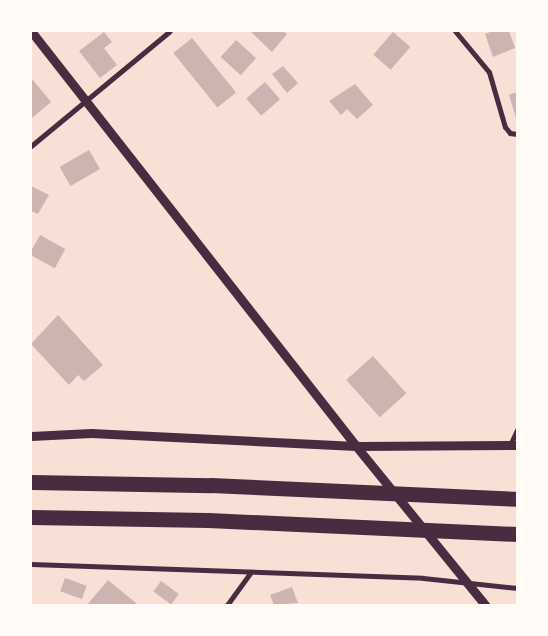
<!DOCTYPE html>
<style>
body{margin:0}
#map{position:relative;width:548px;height:636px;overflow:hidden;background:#f7e1d7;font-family:Manrope,sans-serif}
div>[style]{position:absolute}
.building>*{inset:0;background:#ccb4b1;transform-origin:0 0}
.minor>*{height:5px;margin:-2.5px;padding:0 2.5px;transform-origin:2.5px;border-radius:2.5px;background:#4a2c40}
.tertiary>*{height:9px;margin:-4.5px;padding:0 4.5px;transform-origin:4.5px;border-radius:4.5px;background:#4a2c40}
.motorway>*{height:15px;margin:-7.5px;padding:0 7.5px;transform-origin:7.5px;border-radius:7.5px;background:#4a2c40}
span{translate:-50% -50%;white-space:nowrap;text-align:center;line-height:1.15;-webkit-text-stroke:4px #fffaf5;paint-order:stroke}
.frame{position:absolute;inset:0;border:32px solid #fffaf5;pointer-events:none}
</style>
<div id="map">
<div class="building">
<div style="clip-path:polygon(250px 31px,283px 31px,287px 34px,272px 52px)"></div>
<div style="clip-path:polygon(493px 31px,509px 31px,515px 48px,493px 57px,485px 34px)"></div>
<div style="clip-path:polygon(104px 32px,112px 42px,104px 48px,117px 65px,100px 78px,79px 51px)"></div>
<div style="left:393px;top:32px;width:23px;height:30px;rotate:41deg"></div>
<div style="left:192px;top:38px;width:70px;height:24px;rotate:51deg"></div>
<div style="left:236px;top:40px;width:27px;height:23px;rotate:42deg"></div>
<div style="clip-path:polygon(283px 66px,298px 83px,287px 93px,272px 74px)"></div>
<div style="clip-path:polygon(33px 80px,51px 102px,32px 118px,31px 81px)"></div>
<div style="left:265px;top:82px;width:23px;height:25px;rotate:49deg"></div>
<div style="clip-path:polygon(355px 84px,373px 105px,357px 119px,347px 109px,341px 115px,329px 101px)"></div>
<div style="clip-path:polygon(517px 92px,517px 118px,516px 118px,509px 95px)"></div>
<div style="left:89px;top:150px;width:22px;height:34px;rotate:60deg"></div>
<div style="clip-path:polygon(31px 186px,49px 195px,38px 214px,31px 211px)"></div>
<div style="left:40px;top:235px;width:29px;height:22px;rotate:29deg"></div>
<div style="clip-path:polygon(58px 315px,103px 365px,84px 381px,78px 375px,69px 385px,31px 344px)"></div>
<div style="left:373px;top:356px;width:50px;height:36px;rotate:48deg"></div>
<div style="left:65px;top:578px;width:23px;height:14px;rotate:20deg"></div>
<div style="clip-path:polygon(108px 580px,136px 603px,134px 605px,87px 605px)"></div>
<div style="left:161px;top:581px;width:22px;height:13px;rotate:36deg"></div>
<div style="clip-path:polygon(292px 587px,298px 603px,274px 605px,270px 595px)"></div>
</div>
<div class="minor">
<div style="left:455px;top:31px;width:53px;rotate:50.3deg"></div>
<div style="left:489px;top:72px;width:57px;rotate:73.8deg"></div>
<div style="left:505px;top:127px;width:8px;rotate:50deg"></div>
<div style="left:510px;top:133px;width:7px;rotate:8deg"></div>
<div style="left:31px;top:146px;width:180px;rotate:-39.6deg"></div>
<div style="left:510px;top:445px;width:17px;rotate:-65deg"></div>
<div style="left:31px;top:564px;width:392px;rotate:2deg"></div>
<div style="left:423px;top:578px;width:95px;rotate:6.1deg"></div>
<div style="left:227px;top:605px;width:41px;rotate:-54deg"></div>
</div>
<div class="tertiary">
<div style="left:31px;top:31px;width:527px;rotate:51.93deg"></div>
<div style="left:356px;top:446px;width:205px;rotate:50.9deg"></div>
<div style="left:31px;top:436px;width:60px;rotate:-2.9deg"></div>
<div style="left:91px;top:433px;width:265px;rotate:2.8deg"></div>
<div style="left:356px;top:446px;width:161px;rotate:-0.4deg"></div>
</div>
<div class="motorway">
<div style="left:31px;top:482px;width:180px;rotate:1deg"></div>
<div style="left:211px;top:485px;width:306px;rotate:2.6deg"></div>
<div style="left:31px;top:517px;width:177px;rotate:1deg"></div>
<div style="left:208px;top:520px;width:309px;rotate:2.6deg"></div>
</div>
<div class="frame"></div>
</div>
